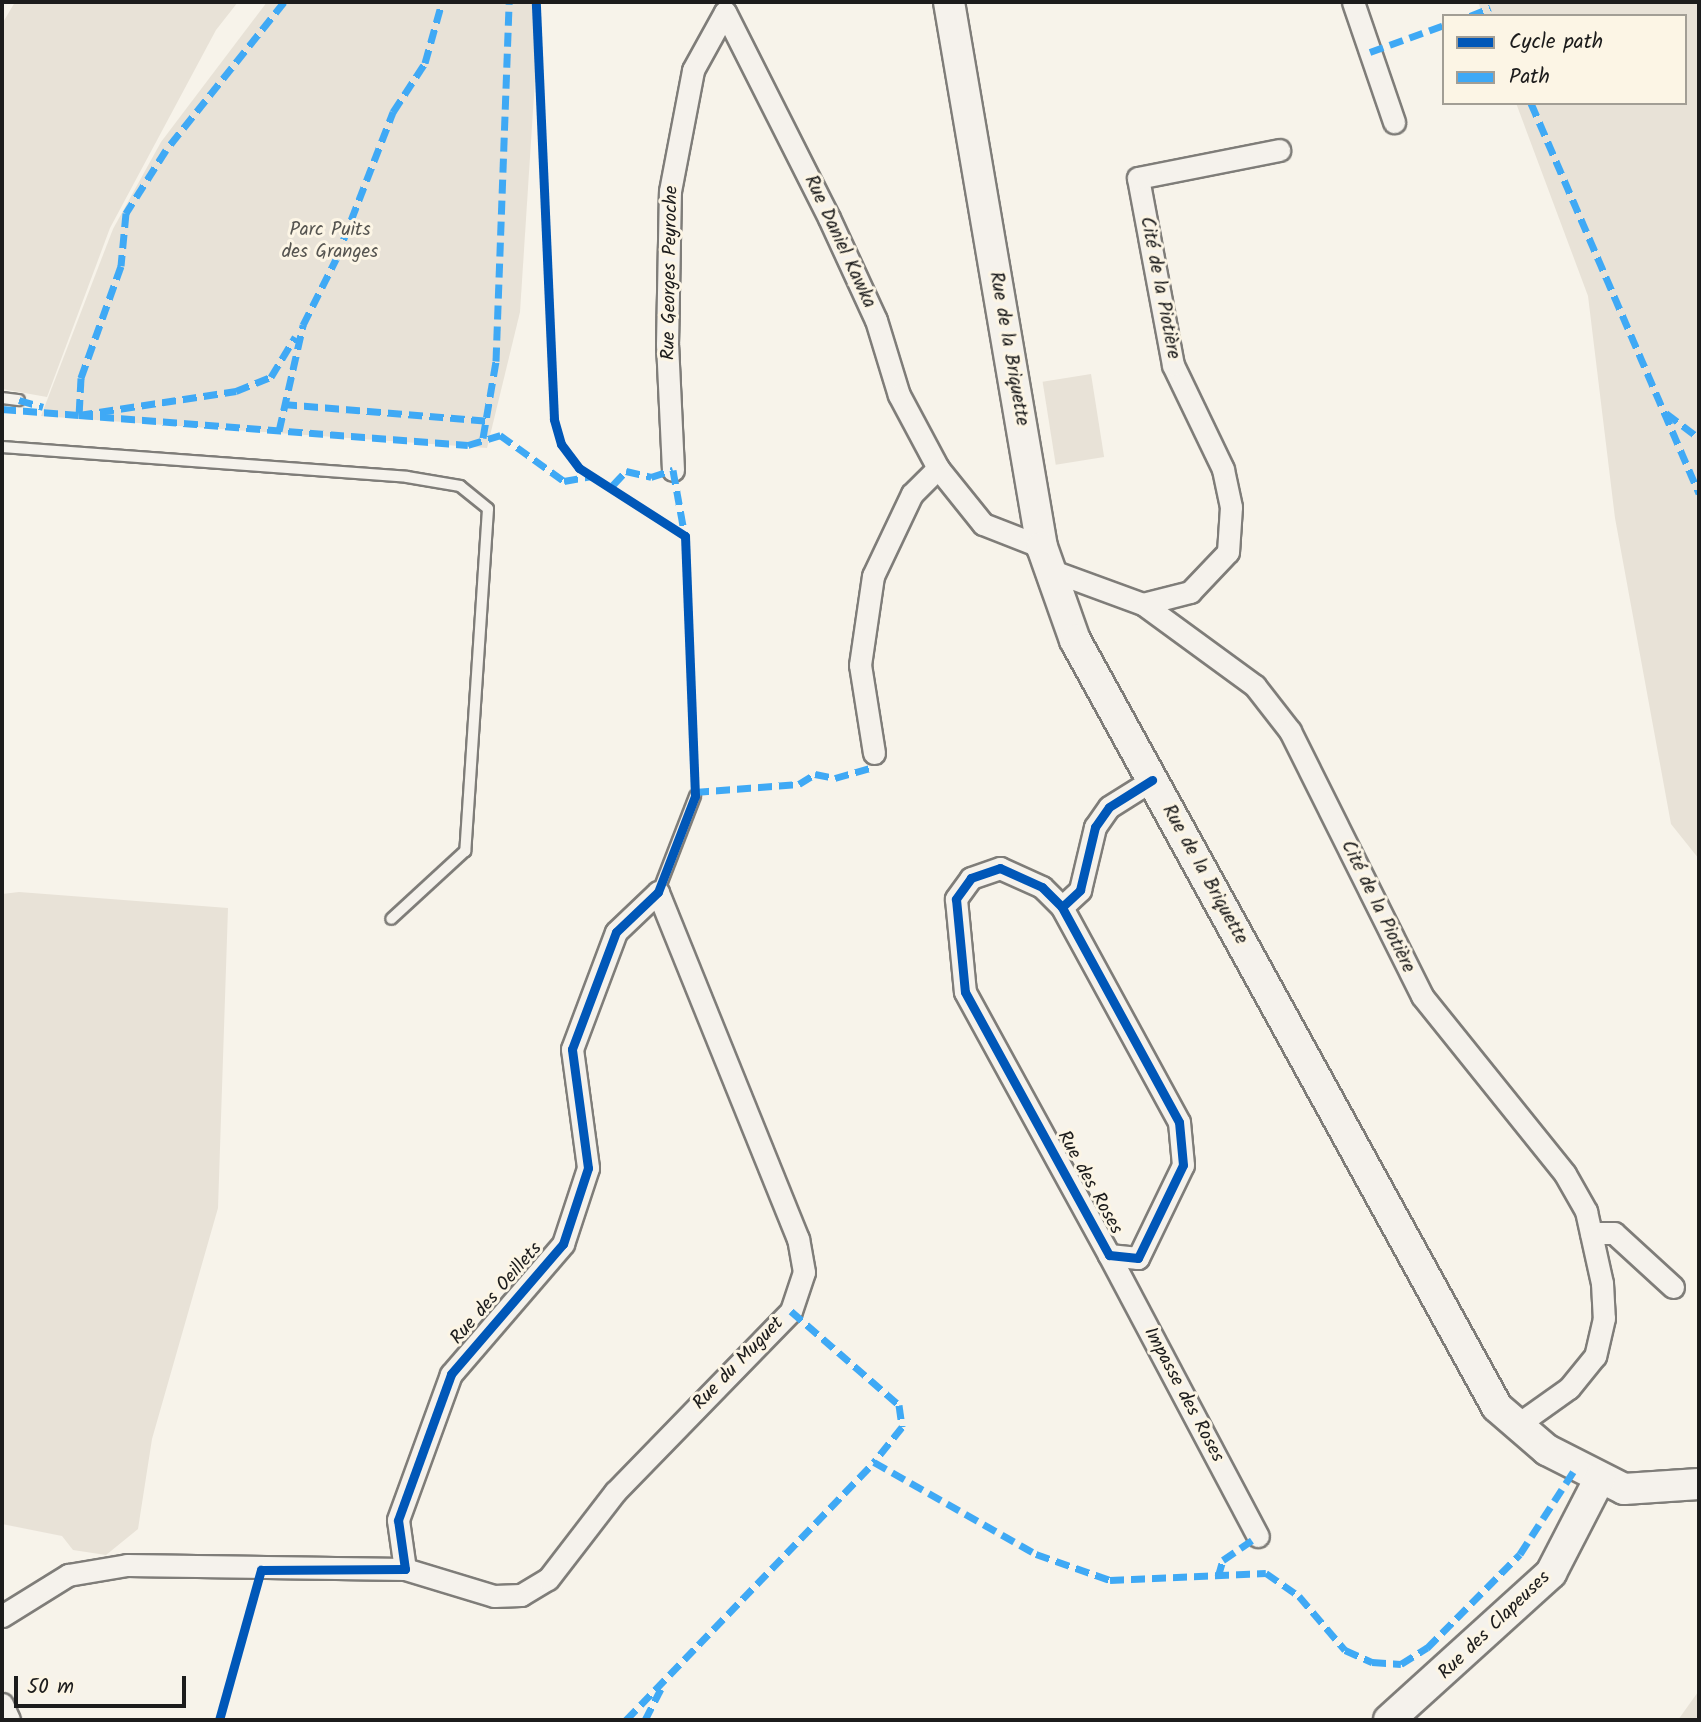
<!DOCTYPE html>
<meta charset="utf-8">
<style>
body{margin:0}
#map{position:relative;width:1701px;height:1722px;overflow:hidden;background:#f7f3ea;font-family:Kalam,sans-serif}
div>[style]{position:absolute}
.green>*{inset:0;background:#e8e2d7;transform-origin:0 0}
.roads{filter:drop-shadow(2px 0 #7f7d79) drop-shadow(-2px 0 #7f7d79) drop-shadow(0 2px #7f7d79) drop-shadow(0 -2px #7f7d79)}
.lane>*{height:10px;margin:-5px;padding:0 5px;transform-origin:5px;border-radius:5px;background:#f5f2ec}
.street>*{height:21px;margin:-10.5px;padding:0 10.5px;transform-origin:10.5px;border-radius:10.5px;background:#f5f2ec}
.secondary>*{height:30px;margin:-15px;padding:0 15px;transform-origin:15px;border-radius:15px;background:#f5f2ec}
.quiet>*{height:7px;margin-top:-3.5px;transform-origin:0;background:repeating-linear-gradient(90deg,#3fa9f5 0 14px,transparent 0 21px)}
.cycleway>*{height:9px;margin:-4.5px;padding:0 4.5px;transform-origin:4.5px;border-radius:4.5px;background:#0057b8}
span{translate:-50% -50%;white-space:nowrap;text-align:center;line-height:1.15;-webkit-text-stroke:6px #fcf5e5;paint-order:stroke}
.park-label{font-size:19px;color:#555450}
.street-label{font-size:19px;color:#1c1c1c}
.frame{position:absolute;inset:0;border:4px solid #1c1c1c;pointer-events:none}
.legend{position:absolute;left:1442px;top:14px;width:245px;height:91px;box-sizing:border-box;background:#fcf5e5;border:2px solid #a29e95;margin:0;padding:9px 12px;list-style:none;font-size:21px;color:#1c1c1c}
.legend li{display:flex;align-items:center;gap:14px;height:35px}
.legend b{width:35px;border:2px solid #a29e95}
.scale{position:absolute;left:14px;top:1676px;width:172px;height:32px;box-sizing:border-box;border:4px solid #1c1c1c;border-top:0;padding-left:9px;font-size:21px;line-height:24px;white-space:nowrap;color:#1c1c1c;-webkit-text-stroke:5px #fcf5e5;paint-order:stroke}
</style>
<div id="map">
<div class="green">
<div style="clip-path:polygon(15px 2px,238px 2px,216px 30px,110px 228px,47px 397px,2px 389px,2px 24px)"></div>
<div style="clip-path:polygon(267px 2px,540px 2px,520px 312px,487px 448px,41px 416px,113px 229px,161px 142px)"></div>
<div style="clip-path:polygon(1478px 2px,1699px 2px,1699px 859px,1671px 824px,1615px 518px,1588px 296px,1516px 103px,1685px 103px,1685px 16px,1483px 16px)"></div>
<div style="left:1091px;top:374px;width:84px;height:49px;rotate:81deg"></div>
<div style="clip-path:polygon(19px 892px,228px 908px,218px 1208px,152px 1439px,138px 1529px,106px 1555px,73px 1550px,62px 1536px,2px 1524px,2px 894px)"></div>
<div style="clip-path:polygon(1699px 1691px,1699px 1720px,1678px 1720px,1698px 1692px)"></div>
</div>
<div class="roads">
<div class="lane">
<div style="left:2px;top:398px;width:17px;rotate:7deg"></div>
<div style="left:2px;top:447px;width:406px;rotate:4.2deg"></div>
<div style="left:407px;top:477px;width:54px;rotate:9.6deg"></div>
<div style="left:460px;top:486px;width:36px;rotate:39deg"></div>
<div style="left:488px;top:509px;width:343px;rotate:93.8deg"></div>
<div style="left:465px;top:851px;width:100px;rotate:137.4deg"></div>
<div style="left:658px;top:892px;width:103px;rotate:-68.9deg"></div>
</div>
<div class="street">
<div style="left:1353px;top:2px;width:127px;rotate:71.1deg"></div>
<div style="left:673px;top:470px;width:125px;rotate:-92.7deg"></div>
<div style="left:667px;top:345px;width:154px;rotate:-88.9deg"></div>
<div style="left:670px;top:191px;width:123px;rotate:-79.2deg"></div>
<div style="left:693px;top:70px;width:66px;rotate:-61.1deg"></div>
<div style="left:725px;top:12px;width:231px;rotate:63.2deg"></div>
<div style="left:829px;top:218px;width:112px;rotate:65.3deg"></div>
<div style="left:876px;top:320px;width:78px;rotate:73deg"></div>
<div style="left:899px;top:395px;width:83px;rotate:61.9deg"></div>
<div style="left:1050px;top:570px;width:99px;rotate:20.1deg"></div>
<div style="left:1143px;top:604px;width:49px;rotate:-14.3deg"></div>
<div style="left:1190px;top:592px;width:55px;rotate:-46.5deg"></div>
<div style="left:1228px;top:552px;width:45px;rotate:-86.2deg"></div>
<div style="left:1231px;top:507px;width:39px;rotate:-102deg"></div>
<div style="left:1223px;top:469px;width:115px;rotate:-115.7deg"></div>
<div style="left:1173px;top:365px;width:190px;rotate:-100.6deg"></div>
<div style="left:1138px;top:178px;width:144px;rotate:-11.2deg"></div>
<div style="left:1143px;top:604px;width:139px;rotate:36.2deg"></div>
<div style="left:1255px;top:686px;width:57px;rotate:52.1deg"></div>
<div style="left:1290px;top:731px;width:296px;rotate:63.5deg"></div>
<div style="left:1422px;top:996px;width:228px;rotate:51.2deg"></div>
<div style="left:1565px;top:1174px;width:43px;rotate:60.4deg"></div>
<div style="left:1586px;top:1211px;width:74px;rotate:77.5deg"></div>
<div style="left:1602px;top:1283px;width:35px;rotate:87deg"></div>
<div style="left:1604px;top:1318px;width:39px;rotate:103deg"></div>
<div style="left:1595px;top:1356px;width:41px;rotate:129.1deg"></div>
<div style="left:1569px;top:1388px;width:64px;rotate:144.6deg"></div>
<div style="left:874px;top:753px;width:89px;rotate:-99deg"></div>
<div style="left:860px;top:665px;width:90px;rotate:-81.7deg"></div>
<div style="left:873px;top:576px;width:91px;rotate:-64.6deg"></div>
<div style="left:912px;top:494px;width:37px;rotate:-45deg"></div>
<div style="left:938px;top:468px;width:72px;rotate:51.2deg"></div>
<div style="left:983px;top:524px;width:63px;rotate:21.3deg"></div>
<div style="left:1062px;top:907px;width:28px;rotate:-135deg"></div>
<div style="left:1042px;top:887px;width:46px;rotate:-155.7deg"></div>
<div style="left:1000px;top:868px;width:31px;rotate:161deg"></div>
<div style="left:971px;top:878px;width:26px;rotate:126deg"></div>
<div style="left:956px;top:899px;width:93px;rotate:84.5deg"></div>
<div style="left:965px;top:992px;width:300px;rotate:61.3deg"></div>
<div style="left:1109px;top:1255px;width:29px;rotate:6deg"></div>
<div style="left:1138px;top:1258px;width:103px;rotate:-64.2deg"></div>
<div style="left:1183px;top:1165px;width:43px;rotate:-95.3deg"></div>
<div style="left:1179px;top:1122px;width:245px;rotate:-118.6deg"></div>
<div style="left:1062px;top:907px;width:25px;rotate:-43deg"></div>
<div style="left:1080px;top:890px;width:65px;rotate:-76.6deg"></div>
<div style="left:1095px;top:827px;width:24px;rotate:-55deg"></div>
<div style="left:1109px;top:807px;width:51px;rotate:-32.1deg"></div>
<div style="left:1591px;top:1233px;width:23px"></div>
<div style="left:1614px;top:1233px;width:80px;rotate:42.5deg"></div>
<div style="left:1109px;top:1255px;width:318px;rotate:62.1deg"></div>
<div style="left:2px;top:1616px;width:78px;rotate:-31.8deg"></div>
<div style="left:68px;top:1575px;width:60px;rotate:-9.6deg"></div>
<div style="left:127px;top:1565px;width:278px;rotate:0.8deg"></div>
<div style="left:405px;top:1569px;width:93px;rotate:16.9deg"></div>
<div style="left:494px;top:1596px;width:27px;rotate:-2deg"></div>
<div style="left:521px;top:1595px;width:31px;rotate:-31deg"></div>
<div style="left:548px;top:1579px;width:110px;rotate:-52.4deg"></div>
<div style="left:615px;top:1492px;width:252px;rotate:-45.8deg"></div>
<div style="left:791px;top:1311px;width:41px;rotate:-71.6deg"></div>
<div style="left:804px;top:1272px;width:34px;rotate:-100deg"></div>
<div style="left:798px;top:1239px;width:374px;rotate:-112deg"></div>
<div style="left:658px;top:892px;width:58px;rotate:136.4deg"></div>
<div style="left:616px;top:932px;width:125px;rotate:110.6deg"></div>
<div style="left:572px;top:1049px;width:120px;rotate:82.3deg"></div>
<div style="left:588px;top:1168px;width:80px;rotate:108.2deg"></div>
<div style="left:563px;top:1244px;width:172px;rotate:130.7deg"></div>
<div style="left:451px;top:1374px;width:155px;rotate:110deg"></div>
<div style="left:398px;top:1520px;width:49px;rotate:81.9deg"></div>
<div style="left:2px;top:1704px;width:17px;rotate:66deg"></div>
</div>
<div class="secondary">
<div style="left:949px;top:2px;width:553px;rotate:80.32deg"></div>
<div style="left:1042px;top:547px;width:99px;rotate:70.5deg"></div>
<div style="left:1075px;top:640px;width:875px;rotate:61.18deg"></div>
<div style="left:1497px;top:1407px;width:66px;rotate:40.7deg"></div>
<div style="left:1547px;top:1450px;width:86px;rotate:26.9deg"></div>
<div style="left:1624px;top:1489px;width:75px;rotate:-3.8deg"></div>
<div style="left:1389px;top:1720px;width:219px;rotate:-42.2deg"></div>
<div style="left:1551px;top:1573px;width:107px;rotate:-62.7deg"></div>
</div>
</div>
<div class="quiet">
<div style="left:284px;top:2px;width:189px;rotate:128.6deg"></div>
<div style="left:166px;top:150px;width:75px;rotate:122.4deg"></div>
<div style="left:126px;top:213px;width:53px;rotate:95.4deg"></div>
<div style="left:121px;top:266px;width:119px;rotate:109.7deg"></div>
<div style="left:81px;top:378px;width:37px;rotate:93deg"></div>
<div style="left:79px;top:415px;width:390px;rotate:4.4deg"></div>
<div style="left:468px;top:445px;width:34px;rotate:-17deg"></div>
<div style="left:500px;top:435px;width:79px;rotate:35.7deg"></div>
<div style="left:564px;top:481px;width:28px;rotate:-10deg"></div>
<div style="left:1470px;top:16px;width:22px;rotate:-22deg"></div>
<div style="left:1370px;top:52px;width:79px;rotate:-20deg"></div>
<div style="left:1531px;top:103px;width:425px;rotate:66.7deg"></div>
<div style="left:19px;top:400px;width:25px;rotate:16deg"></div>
<div style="left:283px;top:404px;width:208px;rotate:4.7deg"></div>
<div style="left:2px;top:409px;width:77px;rotate:4.5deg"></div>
<div style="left:79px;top:415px;width:159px;rotate:-8.7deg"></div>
<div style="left:236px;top:391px;width:38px;rotate:-22deg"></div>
<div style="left:271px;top:377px;width:47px;rotate:-59deg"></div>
<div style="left:1666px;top:413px;width:41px;rotate:37.1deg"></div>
<div style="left:279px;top:431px;width:109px;rotate:-77.2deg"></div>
<div style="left:303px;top:325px;width:74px;rotate:-63.4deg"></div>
<div style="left:336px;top:259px;width:158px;rotate:-68.8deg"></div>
<div style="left:393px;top:112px;width:59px;rotate:-56.9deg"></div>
<div style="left:425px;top:63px;width:63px;rotate:-74.4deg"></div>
<div style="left:483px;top:438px;width:78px;rotate:-80.4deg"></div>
<div style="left:496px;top:361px;width:359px;rotate:-87.9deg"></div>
<div style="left:613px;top:485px;width:19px;rotate:-47deg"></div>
<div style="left:626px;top:471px;width:26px;rotate:13deg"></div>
<div style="left:651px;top:477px;width:23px;rotate:-18deg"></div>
<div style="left:673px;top:470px;width:68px;rotate:79.8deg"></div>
<div style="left:695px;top:792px;width:104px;rotate:-4.4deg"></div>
<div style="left:799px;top:784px;width:19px;rotate:-32deg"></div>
<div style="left:815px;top:774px;width:20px;rotate:11deg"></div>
<div style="left:835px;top:778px;width:37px;rotate:-16deg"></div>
<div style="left:791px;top:1311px;width:143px;rotate:41deg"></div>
<div style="left:899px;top:1405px;width:22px;rotate:82deg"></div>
<div style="left:902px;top:1427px;width:45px;rotate:128.7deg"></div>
<div style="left:1218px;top:1577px;width:18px;rotate:-74deg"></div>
<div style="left:1223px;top:1560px;width:42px;rotate:-34.4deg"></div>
<div style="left:626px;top:1720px;width:358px;rotate:-46.1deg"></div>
<div style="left:874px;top:1462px;width:186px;rotate:29.6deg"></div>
<div style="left:1036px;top:1554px;width:78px;rotate:19.4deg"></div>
<div style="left:1110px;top:1580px;width:156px;rotate:-2.6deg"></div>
<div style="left:1266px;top:1573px;width:40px;rotate:34.9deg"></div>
<div style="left:1299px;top:1596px;width:71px;rotate:49.6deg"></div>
<div style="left:1345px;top:1650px;width:30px;rotate:24deg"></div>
<div style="left:1372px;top:1662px;width:29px;rotate:4deg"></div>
<div style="left:1401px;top:1664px;width:31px;rotate:-32deg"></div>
<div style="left:1427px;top:1648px;width:132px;rotate:-45.3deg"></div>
<div style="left:1520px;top:1554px;width:105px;rotate:-57.1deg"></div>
<div style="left:645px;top:1720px;width:35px;rotate:-63deg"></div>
</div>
<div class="cycleway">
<div style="left:1062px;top:907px;width:28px;rotate:-135deg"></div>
<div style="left:1042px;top:887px;width:46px;rotate:-155.7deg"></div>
<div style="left:1000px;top:868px;width:31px;rotate:161deg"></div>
<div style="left:971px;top:878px;width:26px;rotate:126deg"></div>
<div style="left:956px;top:899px;width:93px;rotate:84.5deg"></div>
<div style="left:965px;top:992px;width:300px;rotate:61.3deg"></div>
<div style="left:1109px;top:1255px;width:29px;rotate:6deg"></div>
<div style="left:1138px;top:1258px;width:103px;rotate:-64.2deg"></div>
<div style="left:1183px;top:1165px;width:43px;rotate:-95.3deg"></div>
<div style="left:1179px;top:1122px;width:245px;rotate:-118.6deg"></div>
<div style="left:1062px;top:907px;width:25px;rotate:-43deg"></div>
<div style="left:1080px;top:890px;width:65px;rotate:-76.6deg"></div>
<div style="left:1095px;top:827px;width:24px;rotate:-55deg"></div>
<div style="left:1109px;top:807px;width:51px;rotate:-32.1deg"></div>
<div style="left:219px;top:1720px;width:156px;rotate:-74.4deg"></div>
<div style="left:261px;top:1570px;width:144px;rotate:-0.4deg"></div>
<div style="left:405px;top:1569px;width:49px;rotate:-98.1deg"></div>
<div style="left:398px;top:1520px;width:155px;rotate:-70deg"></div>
<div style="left:451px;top:1374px;width:172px;rotate:-49.3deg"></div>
<div style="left:563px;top:1244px;width:80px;rotate:-71.8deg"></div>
<div style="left:588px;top:1168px;width:120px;rotate:-97.7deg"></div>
<div style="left:572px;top:1049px;width:125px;rotate:-69.4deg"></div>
<div style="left:616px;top:932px;width:58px;rotate:-43.6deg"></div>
<div style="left:658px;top:892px;width:103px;rotate:-68.9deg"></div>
<div style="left:695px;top:796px;width:260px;rotate:-92.2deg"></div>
<div style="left:685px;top:536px;width:126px;rotate:-147.3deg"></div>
<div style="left:579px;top:468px;width:30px;rotate:-127deg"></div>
<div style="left:561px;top:444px;width:26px;rotate:-106deg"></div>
<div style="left:554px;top:419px;width:417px;rotate:-92.5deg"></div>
</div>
<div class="park-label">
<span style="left:330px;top:242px">Parc Puits<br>des Granges</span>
</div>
<div class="street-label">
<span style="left:839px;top:242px;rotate:65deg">Rue Daniel Kawka</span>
<span style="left:671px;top:273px;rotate:-89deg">Rue Georges Peyroche</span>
<span style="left:1159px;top:288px;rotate:79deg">Cité de la Piotière</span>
<span style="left:1008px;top:349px;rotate:80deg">Rue de la Briquette</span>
<span style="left:1204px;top:875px;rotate:61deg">Rue de la Briquette</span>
<span style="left:1377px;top:907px;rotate:64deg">Cité de la Piotière</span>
<span style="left:1089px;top:1183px;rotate:61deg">Rue des Roses</span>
<span style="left:497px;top:1294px;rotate:-49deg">Rue des Oeillets</span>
<span style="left:739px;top:1364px;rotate:-46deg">Rue du Muguet</span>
<span style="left:1183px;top:1395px;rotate:62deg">Impasse des Roses</span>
<span style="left:1495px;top:1626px;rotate:-44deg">Rue des Clapeuses</span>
</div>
<div class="frame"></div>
<ul class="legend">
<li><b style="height:9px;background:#0057b8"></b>Cycle path</li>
<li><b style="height:9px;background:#3fa9f5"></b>Path</li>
</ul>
<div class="scale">50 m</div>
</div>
